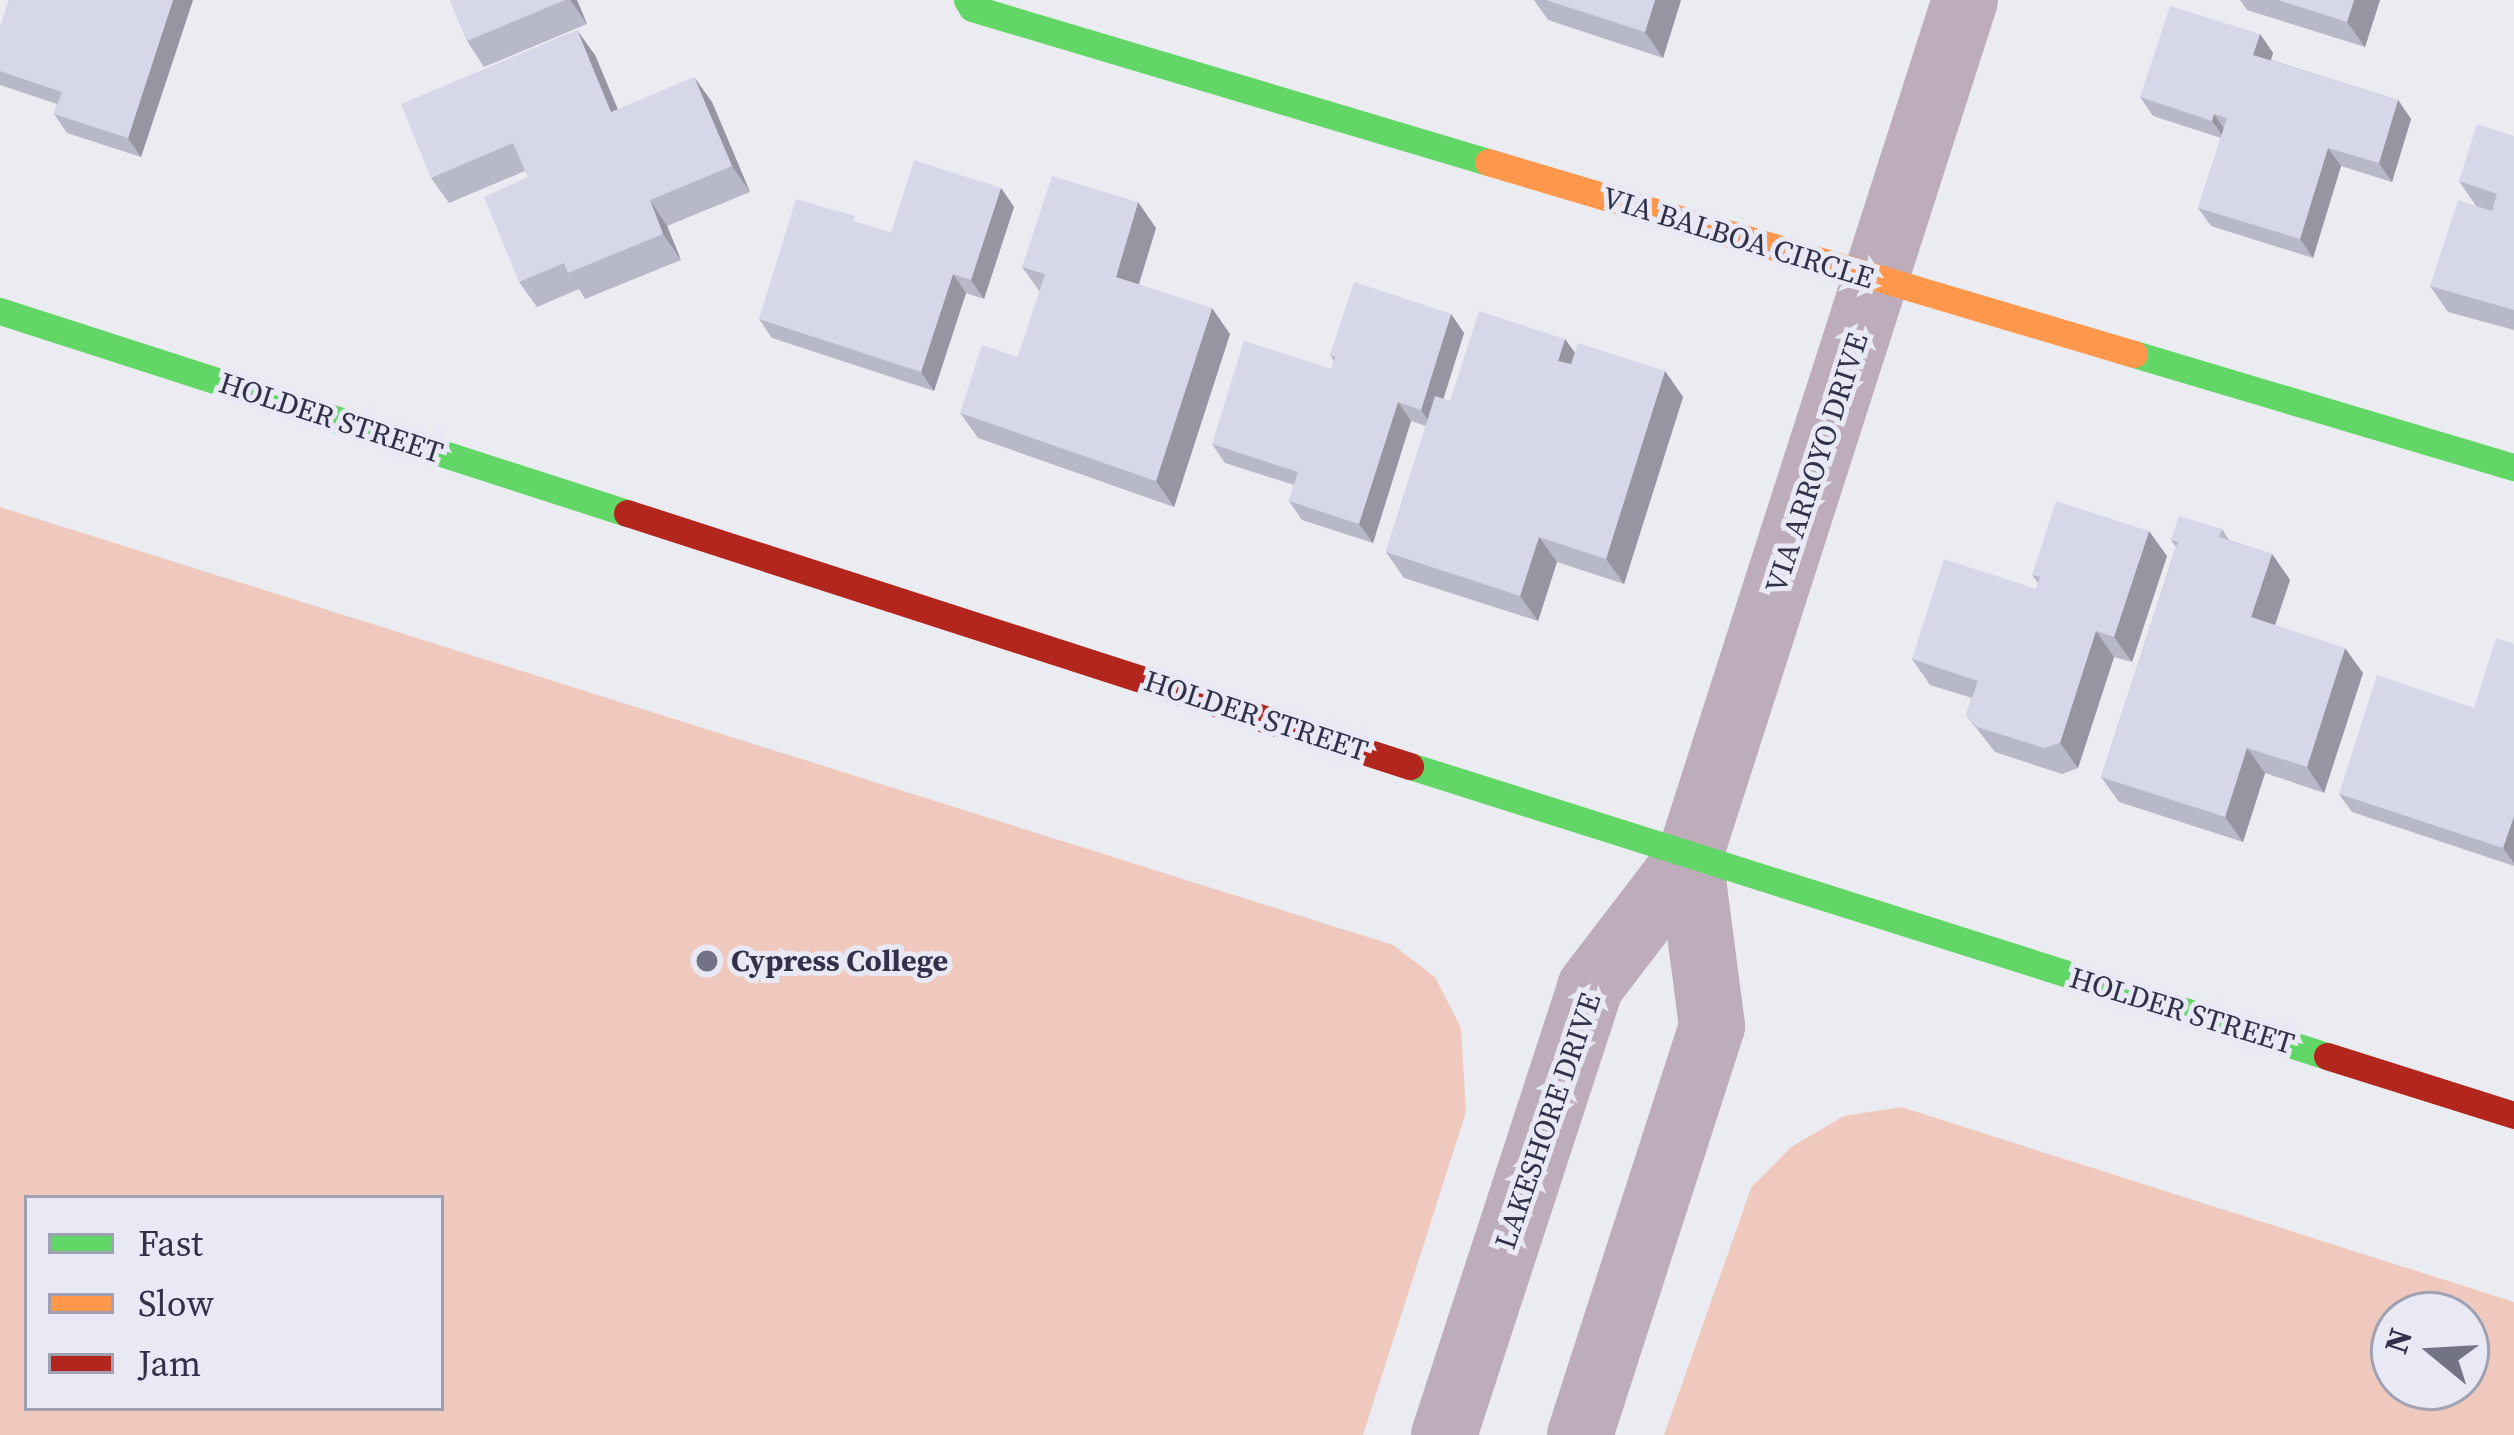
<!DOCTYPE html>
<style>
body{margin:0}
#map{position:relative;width:2514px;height:1435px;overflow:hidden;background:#ebecf2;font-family:"Source Serif 4",serif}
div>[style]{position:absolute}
.green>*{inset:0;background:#efc9be}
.street>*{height:66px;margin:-33px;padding:0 33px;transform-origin:33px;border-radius:33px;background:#bdacb9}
.fast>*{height:27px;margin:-13.5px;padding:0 13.5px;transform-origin:13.5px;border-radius:13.5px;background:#63d668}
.slow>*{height:27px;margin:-13.5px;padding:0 13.5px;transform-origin:13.5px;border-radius:13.5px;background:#ff974d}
.jam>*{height:27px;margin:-13.5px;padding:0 13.5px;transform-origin:13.5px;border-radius:13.5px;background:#b3261e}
.wall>*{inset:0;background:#b8b9c8}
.shaded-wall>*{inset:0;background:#9696a2}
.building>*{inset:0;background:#d6d7e8}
.dots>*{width:33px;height:33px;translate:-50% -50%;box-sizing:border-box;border:6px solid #e8e9f5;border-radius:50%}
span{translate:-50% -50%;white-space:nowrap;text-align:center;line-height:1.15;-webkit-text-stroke:10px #e8e9f5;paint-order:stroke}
.street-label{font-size:30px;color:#31324a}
.poi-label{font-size:30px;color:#31324a;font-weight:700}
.left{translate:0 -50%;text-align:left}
.legend{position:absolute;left:24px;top:1195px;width:420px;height:216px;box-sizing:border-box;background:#e8e9f5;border:3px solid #9fa0b1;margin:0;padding:15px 21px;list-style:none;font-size:36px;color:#31324a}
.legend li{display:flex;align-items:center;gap:24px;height:60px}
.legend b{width:60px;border:3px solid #9fa0b1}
.north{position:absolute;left:2370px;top:1291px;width:120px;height:120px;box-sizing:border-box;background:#e8e9f5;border:3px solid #9fa0b1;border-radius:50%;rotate:288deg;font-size:33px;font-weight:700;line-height:48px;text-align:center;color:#31324a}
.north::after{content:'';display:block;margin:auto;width:42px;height:54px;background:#727385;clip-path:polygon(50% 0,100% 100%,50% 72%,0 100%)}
</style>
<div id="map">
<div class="green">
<div style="clip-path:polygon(evenodd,0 507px,1393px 945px,1435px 977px,1461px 1028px,1466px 1112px,1363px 1435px,0 1435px,0 507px,441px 1198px,441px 1408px,27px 1408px,27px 1198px,441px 1198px)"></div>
<div style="clip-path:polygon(evenodd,1901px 1107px,2514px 1302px,2514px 1435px,1664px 1435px,1751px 1188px,1791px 1147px,1844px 1116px,1901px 1107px,2466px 1315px,2466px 1387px,2394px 1387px,2394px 1315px,2466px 1315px)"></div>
</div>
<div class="street">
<div style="left:1444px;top:1435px;width:471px;rotate:-71.9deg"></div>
<div style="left:1590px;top:987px;width:165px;rotate:-52.6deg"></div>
<div style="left:1690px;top:856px;width:899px;rotate:-72.19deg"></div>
<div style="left:1580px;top:1435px;width:430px;rotate:-72.1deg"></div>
<div style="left:1712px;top:1026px;width:171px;rotate:-97.4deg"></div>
</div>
<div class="fast">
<div style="left:967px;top:0;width:9px;rotate:58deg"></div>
<div style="left:972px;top:8px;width:538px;rotate:16.62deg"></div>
<div style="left:0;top:311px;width:659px;rotate:17.86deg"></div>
<div style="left:2134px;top:354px;width:396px;rotate:16.6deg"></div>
<div style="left:1410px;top:766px;width:962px;rotate:17.55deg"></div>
</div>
<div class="slow">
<div style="left:1488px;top:162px;width:674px;rotate:16.55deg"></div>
</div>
<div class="jam">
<div style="left:627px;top:513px;width:823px;rotate:17.91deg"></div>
<div style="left:2327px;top:1056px;width:196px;rotate:17.5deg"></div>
</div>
<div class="wall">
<div style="clip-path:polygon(9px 0,193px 0,141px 157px,67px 133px,54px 114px,57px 104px,0 85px,0 28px)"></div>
<div style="clip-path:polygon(450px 0,577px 0,587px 24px,484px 67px,467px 41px)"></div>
<div style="clip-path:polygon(1534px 0,1681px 0,1663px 58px,1548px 20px)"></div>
<div style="clip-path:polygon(2240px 0,2380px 0,2365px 47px,2247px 10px)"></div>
<div style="clip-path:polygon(2260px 34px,2273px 53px,2271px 60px,2398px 100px,2411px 119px,2392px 182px,2341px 166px,2313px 258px,2211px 226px,2198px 208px,2221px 138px,2153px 116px,2140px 97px)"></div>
<div style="clip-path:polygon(595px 55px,618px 109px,712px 102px,750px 192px,667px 226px,681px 260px,585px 299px,579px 289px,537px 307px,519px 282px,528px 177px,525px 171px,449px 203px,431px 178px)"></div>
<div style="clip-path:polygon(2514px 136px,2514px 330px,2448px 312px,2430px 286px,2476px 206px,2459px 181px)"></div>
<div style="clip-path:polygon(1001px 188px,1014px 207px,984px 299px,966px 293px,934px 391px,772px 338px,759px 319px,859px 223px,891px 233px)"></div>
<div style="clip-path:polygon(1156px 228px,1139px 285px,1230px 334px,1174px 507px,978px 438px,960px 413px,1018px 357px,1040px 292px,1022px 267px)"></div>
<div style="clip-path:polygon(1451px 314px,1464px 333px,1443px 399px,1450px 401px,1565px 339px,1575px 353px,1665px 371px,1683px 397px,1624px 584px,1557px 562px,1538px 621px,1404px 578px,1386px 552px,1426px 426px,1411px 421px,1373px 543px,1302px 520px,1289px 501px,1294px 485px,1225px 463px,1212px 444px,1332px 369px,1334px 361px,1330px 355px)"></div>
<div style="clip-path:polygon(2222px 529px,2229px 540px,2272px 554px,2290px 580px,2275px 625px,2363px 673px,2324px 793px,2265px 773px,2243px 842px,2119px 802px,2101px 777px,2176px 547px,2171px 540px)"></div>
<div style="clip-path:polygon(2167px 556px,2132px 662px,2114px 657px,2078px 768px,2062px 774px,1995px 752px,1966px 715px,1972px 698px,1930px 685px,1912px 659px,2036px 589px,2038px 583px,2032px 575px)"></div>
<div style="clip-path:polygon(2514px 644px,2514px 866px,2352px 812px,2339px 794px,2474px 708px)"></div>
</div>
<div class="shaded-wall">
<div style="clip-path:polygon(173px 0,193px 0,141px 157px,128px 138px)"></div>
<div style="clip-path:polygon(570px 0,577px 0,587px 24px)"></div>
<div style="clip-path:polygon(1655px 0,1681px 0,1663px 58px,1645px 32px)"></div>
<div style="clip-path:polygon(2354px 0,2380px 0,2365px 47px,2347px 22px)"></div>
<div style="clip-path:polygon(577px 30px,595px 55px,629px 137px,611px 112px)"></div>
<div style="clip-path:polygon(2260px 34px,2273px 53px,2266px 73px,2253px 55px)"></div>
<div style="clip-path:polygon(694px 77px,712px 102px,750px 192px,732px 166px)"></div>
<div style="clip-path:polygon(2398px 100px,2411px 119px,2392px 182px,2379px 163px)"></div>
<div style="clip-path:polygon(2214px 114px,2227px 133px,2225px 139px,2212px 121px)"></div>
<div style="clip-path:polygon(2328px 148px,2341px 166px,2313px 258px,2300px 239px)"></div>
<div style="clip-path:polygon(1001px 188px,1014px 207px,984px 299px,971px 280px)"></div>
<div style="clip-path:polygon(650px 200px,667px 226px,681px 260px,663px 234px)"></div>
<div style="clip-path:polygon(1138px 202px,1156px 228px,1133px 302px,1116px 277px)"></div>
<div style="clip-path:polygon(953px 274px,966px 293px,934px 391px,921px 372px)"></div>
<div style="clip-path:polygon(1212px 308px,1230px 334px,1174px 507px,1156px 481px)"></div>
<div style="clip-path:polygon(1451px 314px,1464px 333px,1434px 429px,1421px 410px)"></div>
<div style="clip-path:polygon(1565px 339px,1583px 364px,1576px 387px,1558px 361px)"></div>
<div style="clip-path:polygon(1665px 371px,1683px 397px,1624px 584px,1606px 559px)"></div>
<div style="clip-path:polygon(1398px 402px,1411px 421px,1373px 543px,1359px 524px)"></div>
<div style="clip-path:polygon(2149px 531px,2167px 556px,2132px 662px,2114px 637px)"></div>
<div style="clip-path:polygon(1539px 537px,1557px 562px,1538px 621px,1520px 596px)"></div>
<div style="clip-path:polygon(2272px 554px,2290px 580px,2269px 643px,2251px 617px)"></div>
<div style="clip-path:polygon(2096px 631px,2114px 657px,2078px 768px,2060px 743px)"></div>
<div style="clip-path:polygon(2345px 648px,2363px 673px,2324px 793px,2307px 767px)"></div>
<div style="clip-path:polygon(2247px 748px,2265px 773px,2243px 842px,2225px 817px)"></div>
<div style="clip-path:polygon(2514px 816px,2514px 863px,2503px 848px)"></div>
</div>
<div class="building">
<div style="clip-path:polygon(9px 0,173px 0,128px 138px,54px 114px,62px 92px,0 71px,0 28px)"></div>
<div style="clip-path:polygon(450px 0,565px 0,467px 41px)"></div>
<div style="clip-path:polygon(1546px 0,1655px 0,1645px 32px)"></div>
<div style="clip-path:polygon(2278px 0,2354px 0,2347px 22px)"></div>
<div style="clip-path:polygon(2170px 6px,2260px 34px,2253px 55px,2398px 100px,2379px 163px,2328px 148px,2300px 239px,2198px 208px,2227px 118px,2214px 114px,2212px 121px,2140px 97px)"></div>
<div style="clip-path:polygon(577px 30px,611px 112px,694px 77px,732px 166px,650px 200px,663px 234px,568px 273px,564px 263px,519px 282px,484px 197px,528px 177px,513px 143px,431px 178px,401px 104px)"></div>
<div style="clip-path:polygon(2477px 124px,2514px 136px,2514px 310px,2430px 286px,2458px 200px,2492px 211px,2497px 194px,2459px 181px)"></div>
<div style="clip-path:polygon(914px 160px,1001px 188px,971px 280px,953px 274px,921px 372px,759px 319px,796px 199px,855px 216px,853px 221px,891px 233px)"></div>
<div style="clip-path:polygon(1052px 176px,1138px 202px,1116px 277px,1212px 308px,1156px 481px,960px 413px,982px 345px,1018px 357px,1045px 274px,1022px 267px)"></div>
<div style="clip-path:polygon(1354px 282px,1451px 314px,1421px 410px,1398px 402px,1359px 524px,1289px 501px,1298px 472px,1212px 444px,1244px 341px,1332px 369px,1335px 357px,1330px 355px)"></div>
<div style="clip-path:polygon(1479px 311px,1565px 339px,1558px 361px,1571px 364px,1578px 343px,1665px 371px,1606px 559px,1539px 537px,1520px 596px,1386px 552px,1435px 396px,1450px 401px)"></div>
<div style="clip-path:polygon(2056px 501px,2149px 531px,2114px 637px,2096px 631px,2060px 743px,2044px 748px,1977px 727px,1966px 715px,1978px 681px,1912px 659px,1944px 559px,2036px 589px,2040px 577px,2032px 575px)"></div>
<div style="clip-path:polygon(2179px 516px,2222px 529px,2219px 537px,2272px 554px,2251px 617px,2345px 648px,2307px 767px,2247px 748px,2225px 817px,2101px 777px,2178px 542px,2171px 540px)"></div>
<div style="clip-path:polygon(2496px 638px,2514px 644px,2514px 816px,2503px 848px,2339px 794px,2377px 675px,2474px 708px)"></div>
</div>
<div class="dots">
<div style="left:707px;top:961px;background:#727385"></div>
</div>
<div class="street-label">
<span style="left:1738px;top:238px;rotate:17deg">VIA BALBOA CIRCLE</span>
<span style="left:331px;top:418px;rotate:18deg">HOLDER STREET</span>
<span style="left:1817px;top:463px;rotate:-72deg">VIA ARROYO DRIVE</span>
<span style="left:1256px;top:716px;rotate:18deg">HOLDER STREET</span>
<span style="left:2182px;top:1011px;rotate:17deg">HOLDER STREET</span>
<span style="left:1548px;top:1121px;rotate:-71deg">LAKESHORE DRIVE</span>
</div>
<div class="poi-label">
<span class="left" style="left:731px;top:961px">Cypress College</span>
</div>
<ul class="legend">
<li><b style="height:15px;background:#63d668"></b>Fast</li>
<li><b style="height:15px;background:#ff974d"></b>Slow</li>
<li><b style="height:15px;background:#b3261e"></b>Jam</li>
</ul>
<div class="north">N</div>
</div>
